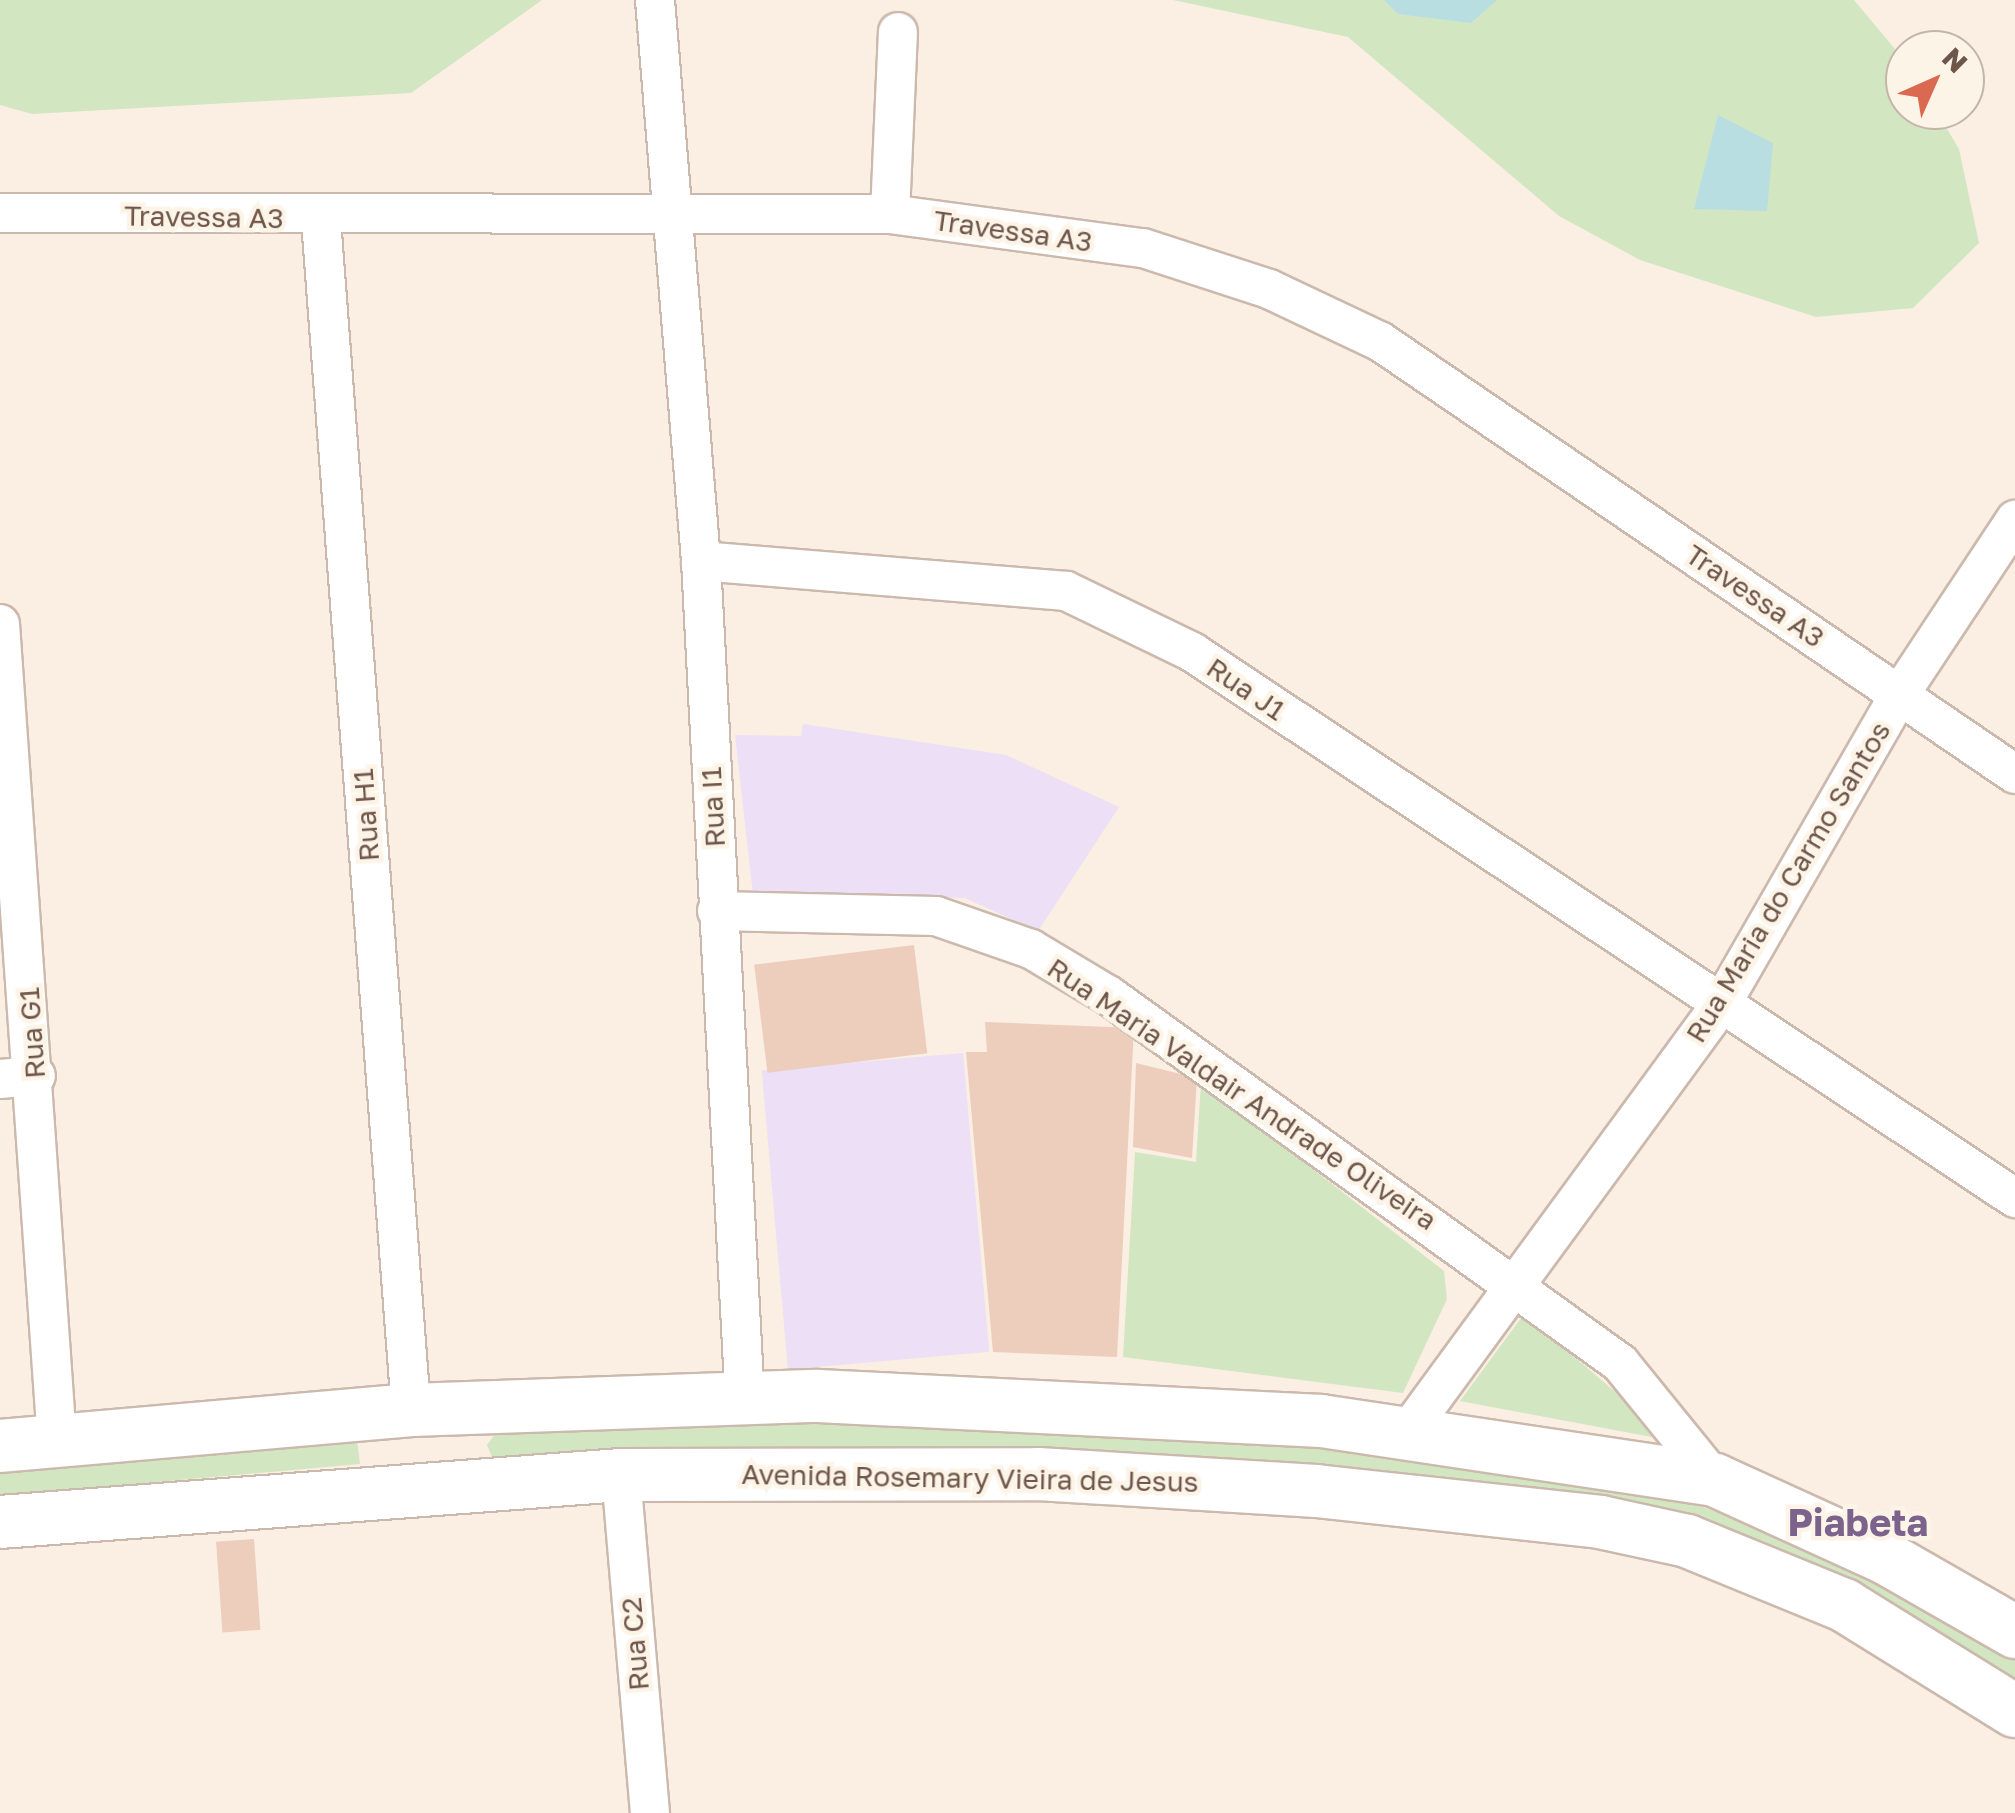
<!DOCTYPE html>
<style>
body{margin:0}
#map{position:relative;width:2015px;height:1813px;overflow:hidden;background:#faefe2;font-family:"Golos Text",sans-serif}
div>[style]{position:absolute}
.education>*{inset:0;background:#ecdff6;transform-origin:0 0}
.green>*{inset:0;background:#d3e6c2}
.water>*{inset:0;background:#b9dee1}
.building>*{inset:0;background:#edcdbc;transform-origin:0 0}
.roads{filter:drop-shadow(2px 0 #ccb9ad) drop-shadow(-2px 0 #ccb9ad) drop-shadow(0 2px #ccb9ad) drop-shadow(0 -2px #ccb9ad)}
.street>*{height:38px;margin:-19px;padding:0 19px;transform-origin:19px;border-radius:19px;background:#fff}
.secondary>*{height:52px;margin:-26px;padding:0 26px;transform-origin:26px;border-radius:26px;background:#fff}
span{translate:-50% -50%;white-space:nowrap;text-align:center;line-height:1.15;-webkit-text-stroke:9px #fdf4e8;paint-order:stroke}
.street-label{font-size:28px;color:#6f564b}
.district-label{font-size:38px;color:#7b638c;font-weight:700}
.north{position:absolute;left:1885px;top:30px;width:100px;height:100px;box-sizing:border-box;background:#fdf4e8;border:2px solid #c4b5a9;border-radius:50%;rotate:45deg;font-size:28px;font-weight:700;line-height:40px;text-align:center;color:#6f564b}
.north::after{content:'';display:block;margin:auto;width:35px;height:45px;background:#db6850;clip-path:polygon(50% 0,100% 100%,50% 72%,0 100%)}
</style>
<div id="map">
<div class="education">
<div style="clip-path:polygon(803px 724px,1006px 755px,1119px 807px,1038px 931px,965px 898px,753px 894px,735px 735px,801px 736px)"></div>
<div style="left:963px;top:1053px;width:300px;height:202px;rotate:85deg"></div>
</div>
<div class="green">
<div style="clip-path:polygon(0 0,542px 0,411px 93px,32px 114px,0 105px)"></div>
<div style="clip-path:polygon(1173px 0,1854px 0,1905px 61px,1905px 110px,1936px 110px,1959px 149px,1979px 243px,1913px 308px,1816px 317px,1640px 260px,1559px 216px,1348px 37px)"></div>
<div style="clip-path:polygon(1201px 1082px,1444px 1271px,1447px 1299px,1403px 1393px,1123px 1357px,1135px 1152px,1196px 1162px)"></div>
<div style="clip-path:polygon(1524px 1314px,1673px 1441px,1460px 1401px)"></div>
<div style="clip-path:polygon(860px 1420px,1340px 1447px,1626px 1478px,1890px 1577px,2015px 1656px,2015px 1690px,1693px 1522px,1521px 1486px,1301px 1465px,494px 1462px,487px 1445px,497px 1431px)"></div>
<div style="clip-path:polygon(357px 1439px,360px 1464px,0 1496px,0 1462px)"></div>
</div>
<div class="water">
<div style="clip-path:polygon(1384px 0,1497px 0,1471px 23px,1398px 14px)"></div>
<div style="clip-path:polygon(1718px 115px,1773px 143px,1767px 211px,1694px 209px)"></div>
</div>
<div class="building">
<div style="left:914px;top:945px;width:109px;height:161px;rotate:83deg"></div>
<div style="clip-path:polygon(985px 1022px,1134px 1028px,1117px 1357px,993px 1352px,966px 1052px,987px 1052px)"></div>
<div style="clip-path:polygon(1136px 1063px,1197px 1078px,1192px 1158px,1133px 1147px)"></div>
<div style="left:254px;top:1539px;width:91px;height:38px;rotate:86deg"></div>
</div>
<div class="roads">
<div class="street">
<div style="left:655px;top:0;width:563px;rotate:85.31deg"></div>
<div style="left:701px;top:561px;width:842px;rotate:87.01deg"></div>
<div style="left:0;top:213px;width:890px;rotate:0.06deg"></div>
<div style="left:890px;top:214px;width:255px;rotate:7.7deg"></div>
<div style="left:1143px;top:248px;width:133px;rotate:18deg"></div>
<div style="left:1269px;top:289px;width:124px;rotate:25.3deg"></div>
<div style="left:1381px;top:342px;width:767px;rotate:34.27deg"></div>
<div style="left:890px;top:214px;width:182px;rotate:-87.5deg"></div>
<div style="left:321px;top:220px;width:1193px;rotate:85.67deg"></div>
<div style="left:701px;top:561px;width:366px;rotate:4.7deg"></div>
<div style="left:1066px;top:591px;width:140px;rotate:25.8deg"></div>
<div style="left:1192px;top:652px;width:988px;rotate:33.56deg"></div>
<div style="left:0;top:624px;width:820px;rotate:86.01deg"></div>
<div style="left:717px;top:911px;width:219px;rotate:1.3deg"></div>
<div style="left:936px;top:916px;width:101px;rotate:19.2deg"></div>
<div style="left:1031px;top:949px;width:90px;rotate:30.9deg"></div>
<div style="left:1108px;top:995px;width:631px;rotate:35.71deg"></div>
<div style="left:1620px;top:1363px;width:151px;rotate:50.9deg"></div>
<div style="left:0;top:1079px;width:36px;rotate:-5deg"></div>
<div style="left:1409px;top:1430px;width:529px;rotate:-53.76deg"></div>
<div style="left:1722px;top:1003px;width:357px;rotate:-60.1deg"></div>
<div style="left:1900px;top:694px;width:209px;rotate:-56.5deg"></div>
<div style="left:621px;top:1475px;width:339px;rotate:85.1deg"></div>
</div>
<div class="secondary">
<div style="left:0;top:1446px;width:413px;rotate:-5deg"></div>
<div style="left:411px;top:1410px;width:407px;rotate:-2deg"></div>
<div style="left:818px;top:1396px;width:504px;rotate:2.85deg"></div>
<div style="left:1321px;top:1421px;width:398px;rotate:8.5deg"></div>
<div style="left:1715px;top:1480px;width:188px;rotate:24.5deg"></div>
<div style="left:1886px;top:1558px;width:149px;rotate:29.8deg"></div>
<div style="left:0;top:1522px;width:623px;rotate:-4.33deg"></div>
<div style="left:621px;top:1475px;width:417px;rotate:-0.1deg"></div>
<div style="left:1038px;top:1474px;width:279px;rotate:3.5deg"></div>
<div style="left:1316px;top:1491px;width:286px;rotate:6.2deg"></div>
<div style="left:1600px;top:1522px;width:89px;rotate:12.3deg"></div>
<div style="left:1687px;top:1541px;width:170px;rotate:22.2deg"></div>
<div style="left:1844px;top:1605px;width:201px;rotate:31.8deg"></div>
</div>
</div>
<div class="street-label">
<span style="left:204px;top:217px;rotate:1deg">Travessa A3</span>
<span style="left:1013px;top:231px;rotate:8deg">Travessa A3</span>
<span style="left:1755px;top:596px;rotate:34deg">Travessa A3</span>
<span style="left:1246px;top:689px;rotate:34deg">Rua J1</span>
<span style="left:713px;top:807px;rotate:-93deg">Rua I1</span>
<span style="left:366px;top:815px;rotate:-94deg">Rua H1</span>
<span style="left:1788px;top:882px;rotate:-59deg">Rua Maria do Carmo Santos</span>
<span style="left:32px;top:1033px;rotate:-94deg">Rua G1</span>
<span style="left:1242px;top:1094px;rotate:34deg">Rua Maria Valdair Andrade Oliveira</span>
<span style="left:970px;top:1478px;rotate:1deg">Avenida Rosemary Vieira de Jesus</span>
<span style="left:635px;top:1644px;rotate:-95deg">Rua C2</span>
</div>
<div class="district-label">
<span style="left:1858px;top:1522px">Piabeta</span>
</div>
<div class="north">N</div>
</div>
